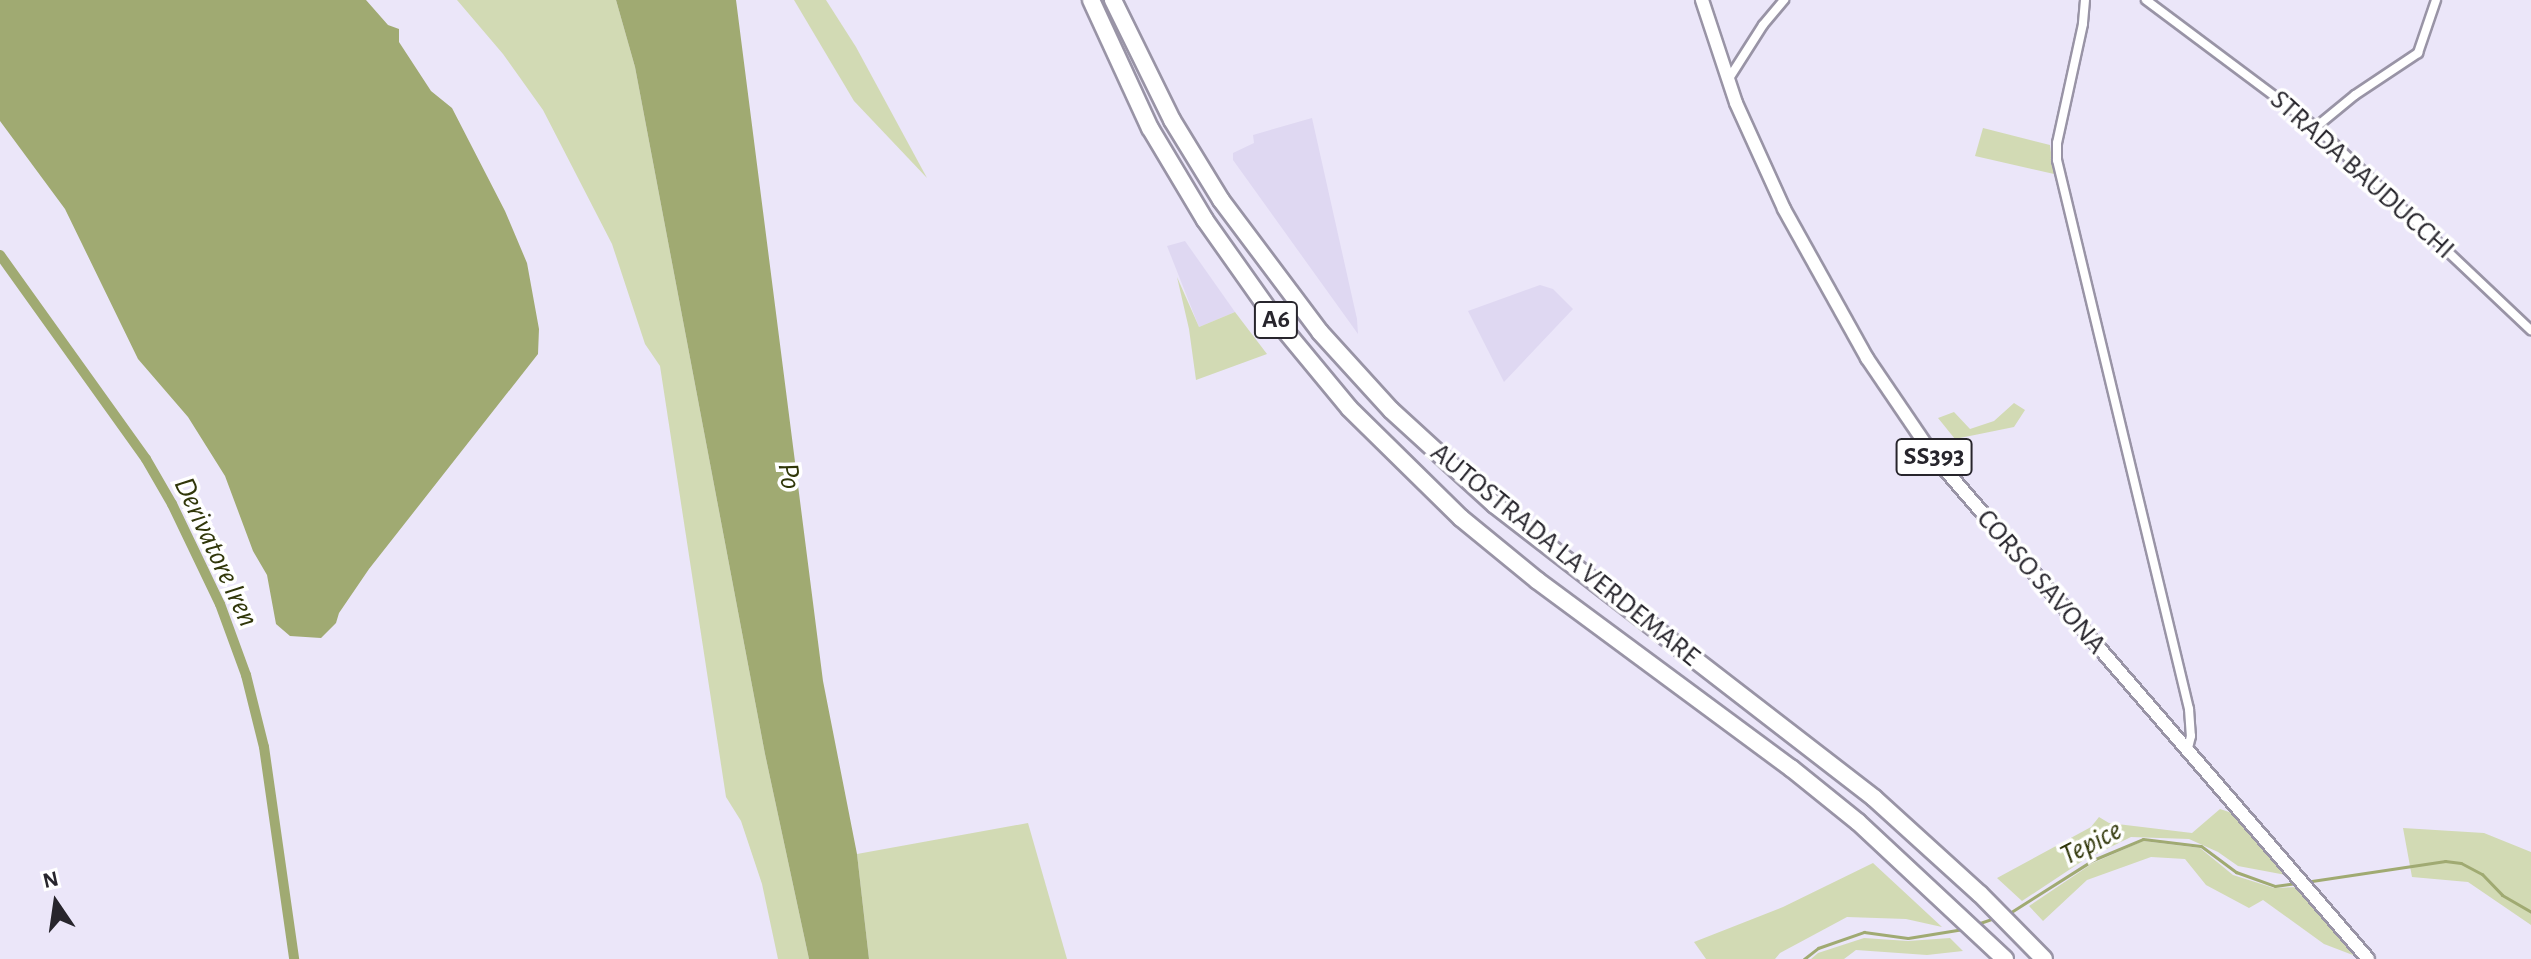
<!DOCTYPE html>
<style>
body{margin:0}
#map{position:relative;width:2531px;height:959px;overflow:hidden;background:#ebe6f9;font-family:"Alegreya Sans",sans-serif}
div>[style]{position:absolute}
.built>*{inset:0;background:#dfd8f2}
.green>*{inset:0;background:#d2dab4}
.water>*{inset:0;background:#a0aa72}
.stream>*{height:3px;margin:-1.5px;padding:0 1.5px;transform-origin:1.5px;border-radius:1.5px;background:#a0aa72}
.canal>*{height:10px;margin:-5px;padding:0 5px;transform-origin:5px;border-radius:5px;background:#a0aa72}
.roads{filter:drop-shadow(2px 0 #9994a6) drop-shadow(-2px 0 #9994a6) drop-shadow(0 2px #9994a6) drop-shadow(0 -2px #9994a6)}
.minor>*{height:8px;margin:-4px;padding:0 4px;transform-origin:4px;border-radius:4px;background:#fff}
.primary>*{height:12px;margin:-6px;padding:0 6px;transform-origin:6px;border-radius:6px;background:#fff}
.motorway>*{height:16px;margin:-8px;padding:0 8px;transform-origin:8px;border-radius:8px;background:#fff}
span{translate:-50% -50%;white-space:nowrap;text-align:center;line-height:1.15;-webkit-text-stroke:7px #fff;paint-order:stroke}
.shield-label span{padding:2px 6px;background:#fff;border:2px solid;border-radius:6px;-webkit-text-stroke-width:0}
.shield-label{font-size:26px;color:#27252c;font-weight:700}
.street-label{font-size:28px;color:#27252c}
.water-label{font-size:30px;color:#303609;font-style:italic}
.north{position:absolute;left:16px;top:863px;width:80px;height:80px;-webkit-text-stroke:6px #fff;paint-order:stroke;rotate:347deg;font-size:22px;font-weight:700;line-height:32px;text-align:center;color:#27252c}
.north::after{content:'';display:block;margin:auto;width:28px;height:36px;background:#27252c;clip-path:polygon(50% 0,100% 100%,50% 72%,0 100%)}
</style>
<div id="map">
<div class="built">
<div style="clip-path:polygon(1312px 118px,1357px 319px,1358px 334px,1233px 160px,1233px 153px,1254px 143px,1253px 135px)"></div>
<div style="clip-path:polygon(1185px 241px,1235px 312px,1199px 327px,1167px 246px)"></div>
<div style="clip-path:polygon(1540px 285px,1553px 289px,1573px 309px,1504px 382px,1468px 311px)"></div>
</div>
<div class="green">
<div style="clip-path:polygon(457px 0,616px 0,635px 67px,765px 754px,809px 959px,778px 959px,762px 884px,741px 821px,726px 797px,660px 366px,645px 344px,612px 244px,543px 110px,503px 54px)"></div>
<div style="clip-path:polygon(794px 0,826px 0,856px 47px,927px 178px,854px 101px)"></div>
<div style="clip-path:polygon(1983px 128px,2050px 145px,2054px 174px,1975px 156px)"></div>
<div style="clip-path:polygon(1177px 277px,1199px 327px,1235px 312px,1267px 354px,1196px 380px,1189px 329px)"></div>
<div style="clip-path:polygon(2014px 403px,2025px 410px,2014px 427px,1955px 439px,1938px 418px,1954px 412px,1970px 429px,1994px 421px)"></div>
<div style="clip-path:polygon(2220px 809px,2232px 813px,2286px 875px,2238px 866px,2218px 852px,2189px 839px,2131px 837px,2084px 860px,2022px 901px,1997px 878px,2091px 827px,2099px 817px,2109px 823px,2192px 833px)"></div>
<div style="clip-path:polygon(1028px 823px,1067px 959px,869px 959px,857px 854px)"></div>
<div style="clip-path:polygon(2403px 828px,2484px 833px,2531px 852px,2531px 925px,2468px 882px,2412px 877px)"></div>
<div style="clip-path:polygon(2143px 841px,2200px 848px,2233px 875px,2274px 888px,2297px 887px,2358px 957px,2324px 944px,2263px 900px,2249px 908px,2206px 885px,2185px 859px,2151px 857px,2087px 880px,2043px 921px,2029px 906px,2093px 863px)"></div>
<div style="clip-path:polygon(1873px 863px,1942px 927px,1906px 919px,1847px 917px,1780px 953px,1775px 959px,1706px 959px,1694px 942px,1783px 907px)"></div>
<div style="clip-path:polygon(1864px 938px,1908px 941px,1950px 938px,1963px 951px,1927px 955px,1856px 950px,1844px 959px,1811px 959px,1818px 953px)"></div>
</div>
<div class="water">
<div style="clip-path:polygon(0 0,366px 0,388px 25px,399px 29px,399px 42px,431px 91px,452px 108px,505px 211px,527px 263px,539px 329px,538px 354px,369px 569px,339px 613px,336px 623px,321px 638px,290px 636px,276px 624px,267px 575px,253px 551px,225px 476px,188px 417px,138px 359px,65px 209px,0 121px)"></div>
<div style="clip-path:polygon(616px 0,736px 0,823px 681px,857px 854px,869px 959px,809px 959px,765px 754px,635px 67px)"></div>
</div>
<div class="stream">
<div style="left:2305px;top:882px;width:142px;rotate:-8.5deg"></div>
<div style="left:2445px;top:861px;width:16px;rotate:7deg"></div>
<div style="left:2461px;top:863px;width:24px;rotate:28deg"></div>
<div style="left:2482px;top:874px;width:29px;rotate:46deg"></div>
<div style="left:2502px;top:895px;width:34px;rotate:30deg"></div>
<div style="left:2008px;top:914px;width:101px;rotate:-32.4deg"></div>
<div style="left:2093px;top:860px;width:54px;rotate:-22.8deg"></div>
<div style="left:2143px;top:839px;width:58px;rotate:6.9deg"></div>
<div style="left:2201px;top:846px;width:44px;rotate:36.6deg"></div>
<div style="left:2236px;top:872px;width:41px;rotate:19.7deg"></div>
<div style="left:2275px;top:886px;width:22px;rotate:-8deg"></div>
<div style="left:1977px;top:924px;width:21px;rotate:-19deg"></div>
<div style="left:1804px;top:959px;width:18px;rotate:-38deg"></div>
<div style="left:1818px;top:948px;width:49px;rotate:-19.2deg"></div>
<div style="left:1864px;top:932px;width:44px;rotate:7.8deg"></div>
<div style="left:1908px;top:938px;width:56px;rotate:-9.3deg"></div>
</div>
<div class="canal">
<div style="left:0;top:255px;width:251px;rotate:54.4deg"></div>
<div style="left:146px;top:459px;width:52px;rotate:60deg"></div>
<div style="left:172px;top:504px;width:111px;rotate:64.4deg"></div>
<div style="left:220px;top:604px;width:76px;rotate:69.9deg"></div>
<div style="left:246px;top:675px;width:74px;rotate:76deg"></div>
<div style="left:264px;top:747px;width:214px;rotate:81.9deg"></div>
</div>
<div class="roads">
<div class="minor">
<div style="left:2085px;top:0;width:24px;rotate:95deg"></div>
<div style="left:2083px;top:24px;width:122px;rotate:102.3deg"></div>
<div style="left:2057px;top:143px;width:17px;rotate:90deg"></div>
<div style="left:2057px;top:160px;width:565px;rotate:76.48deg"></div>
<div style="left:2189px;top:709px;width:27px;rotate:86deg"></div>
<div style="left:2191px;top:736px;width:16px;rotate:104deg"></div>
<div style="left:2146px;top:0;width:212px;rotate:36.8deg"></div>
<div style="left:2316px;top:127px;width:296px;rotate:43.4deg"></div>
<div style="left:1728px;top:80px;width:65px;rotate:-57.5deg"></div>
<div style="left:1763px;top:25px;width:33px;rotate:-50deg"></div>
<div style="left:2316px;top:127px;width:50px;rotate:-39.4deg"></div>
<div style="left:2355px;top:95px;width:76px;rotate:-33.7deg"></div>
<div style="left:2418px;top:53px;width:56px;rotate:-71.2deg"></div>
</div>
<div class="primary">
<div style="left:1702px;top:0;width:108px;rotate:71.7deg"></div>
<div style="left:1736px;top:103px;width:116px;rotate:65.6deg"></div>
<div style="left:1784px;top:209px;width:171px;rotate:60.9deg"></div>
<div style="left:1867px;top:358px;width:121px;rotate:55.8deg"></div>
<div style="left:1935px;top:458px;width:662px;rotate:49.16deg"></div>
</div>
<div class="motorway">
<div style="left:1091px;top:0;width:141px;rotate:65.3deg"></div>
<div style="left:1150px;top:128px;width:107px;rotate:59.1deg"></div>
<div style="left:1205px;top:220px;width:118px;rotate:54.7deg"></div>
<div style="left:1273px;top:316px;width:119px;rotate:50.4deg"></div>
<div style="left:1349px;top:408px;width:157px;rotate:44.5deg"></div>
<div style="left:1461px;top:518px;width:99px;rotate:39.3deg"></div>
<div style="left:1538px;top:581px;width:315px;rotate:36.5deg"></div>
<div style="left:1791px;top:768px;width:86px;rotate:38.9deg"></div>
<div style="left:1858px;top:822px;width:201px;rotate:43deg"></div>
<div style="left:1113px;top:0;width:134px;rotate:63.8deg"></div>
<div style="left:1172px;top:120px;width:94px;rotate:58.5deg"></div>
<div style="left:1221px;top:200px;width:165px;rotate:53.1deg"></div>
<div style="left:1320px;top:332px;width:105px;rotate:47.7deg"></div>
<div style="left:1391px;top:410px;width:141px;rotate:42.4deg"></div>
<div style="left:1495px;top:505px;width:479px;rotate:37.7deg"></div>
<div style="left:1874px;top:798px;width:143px;rotate:42.2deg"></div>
<div style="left:1980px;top:894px;width:91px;rotate:45.4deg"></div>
</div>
</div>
<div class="shield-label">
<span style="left:1276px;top:320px">A6</span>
<span style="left:1934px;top:457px">SS393</span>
</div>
<div class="street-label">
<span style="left:2362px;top:175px;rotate:42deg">STRADA BAUDUCCHI</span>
<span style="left:1565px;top:555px;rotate:39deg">AUTOSTRADA LA VERDEMARE</span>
<span style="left:2041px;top:582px;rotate:49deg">CORSO SAVONA</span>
</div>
<div class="water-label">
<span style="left:789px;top:476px;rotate:82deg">Po</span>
<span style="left:216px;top:552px;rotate:65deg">Derivatore Iren</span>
<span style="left:2091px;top:843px;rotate:-27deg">Tepice</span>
</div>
<div class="north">N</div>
</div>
